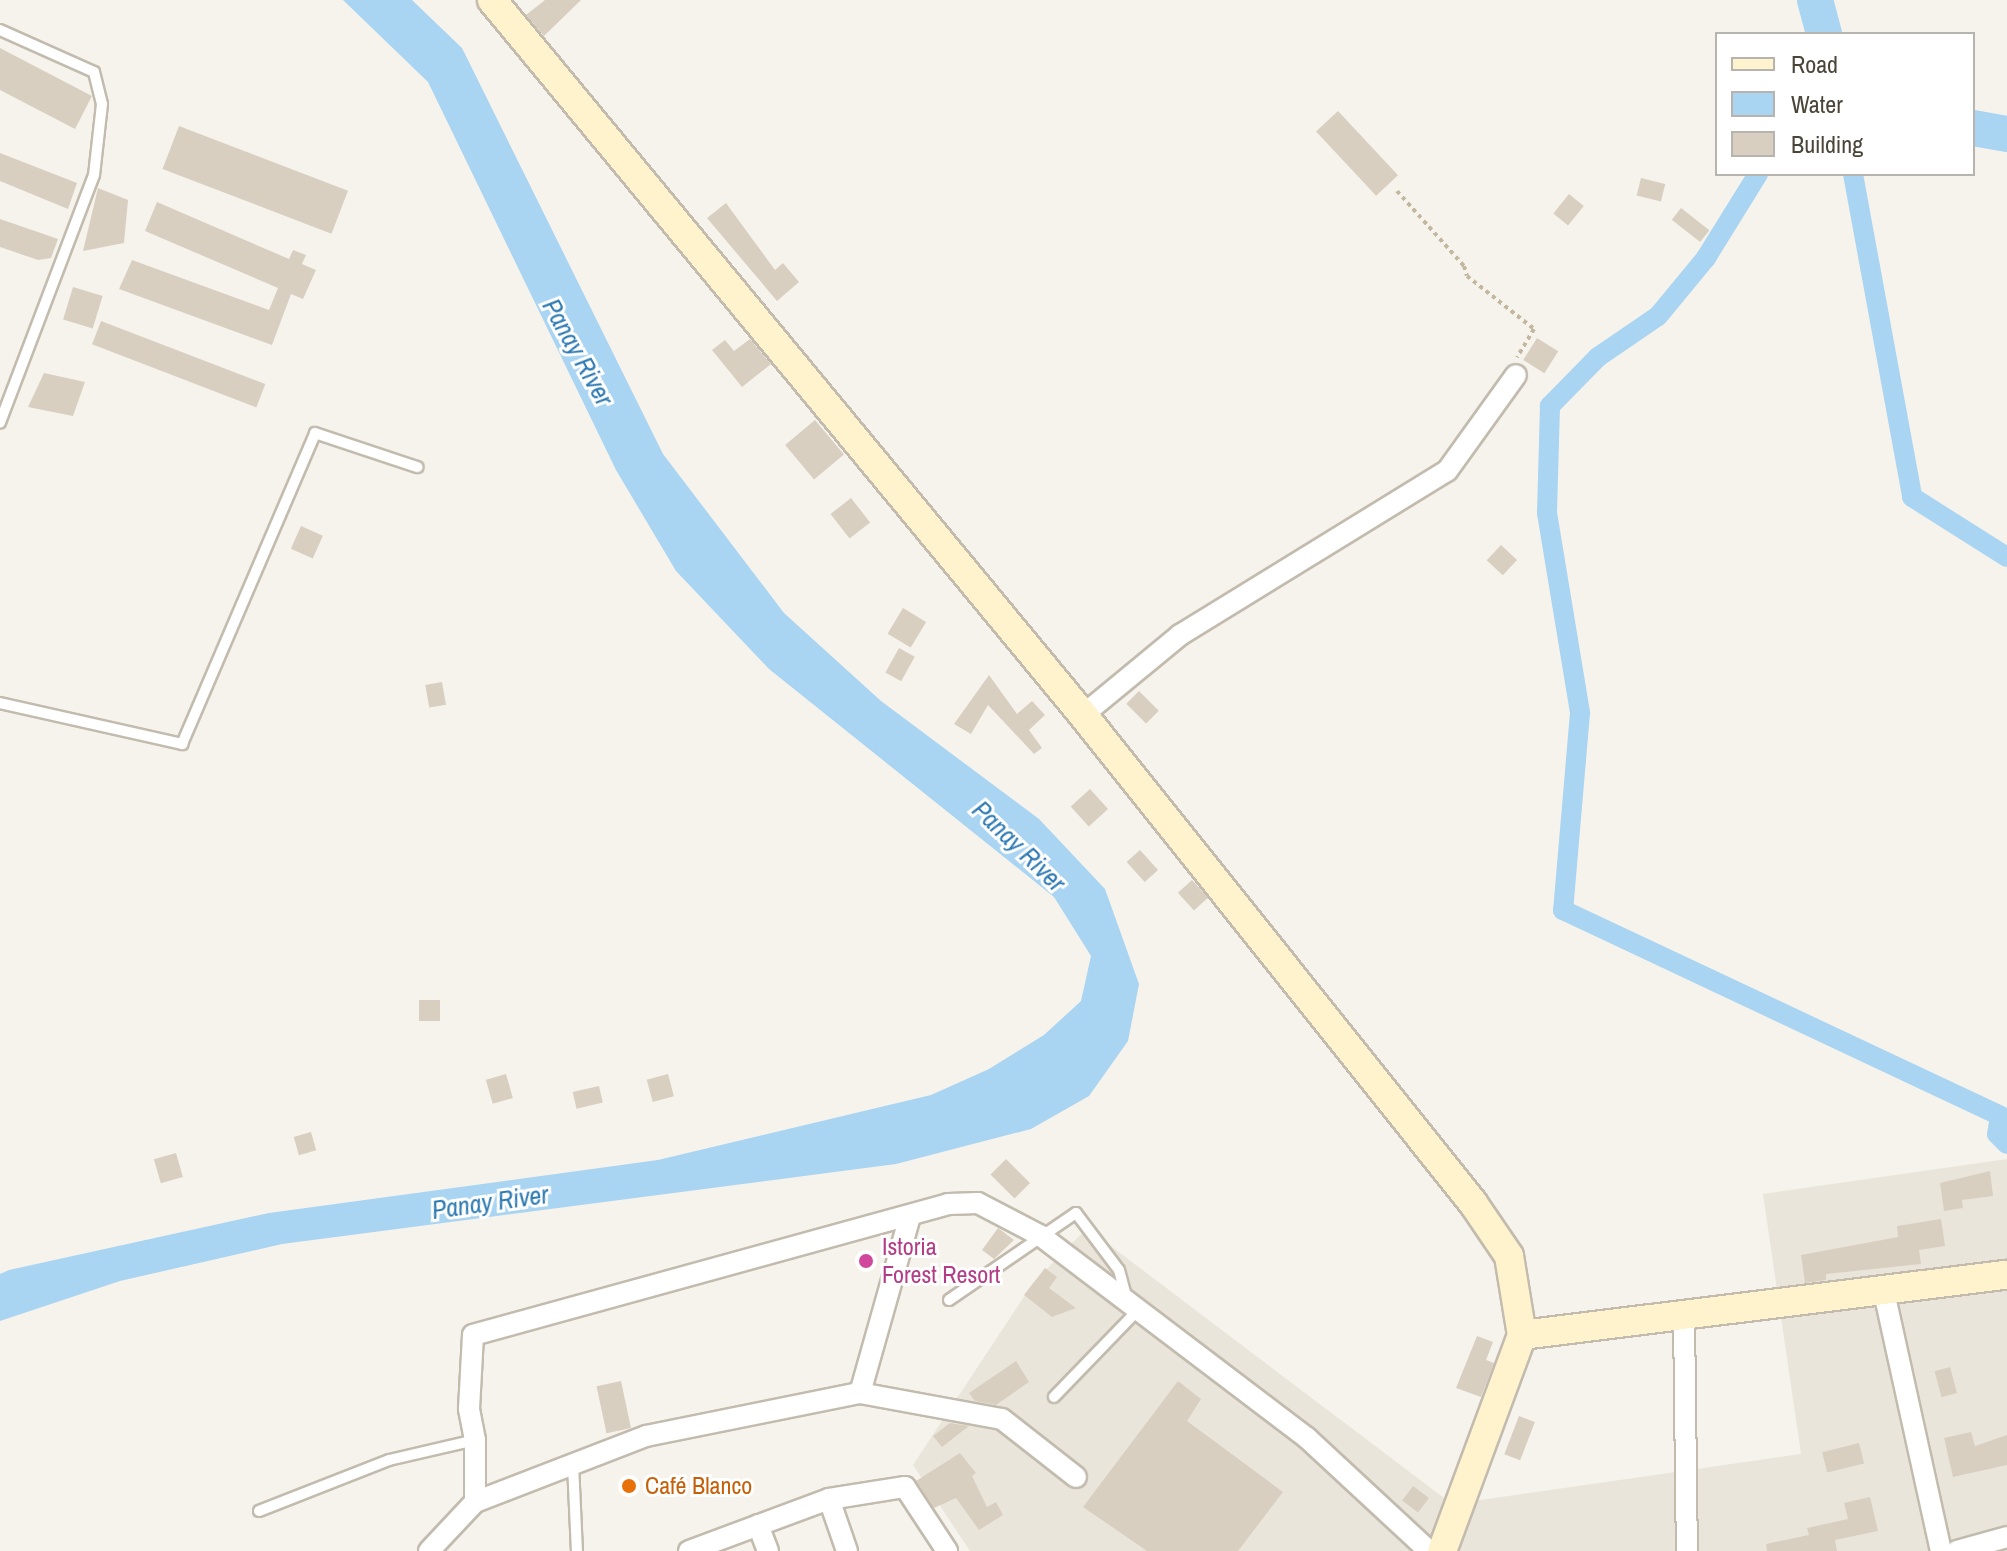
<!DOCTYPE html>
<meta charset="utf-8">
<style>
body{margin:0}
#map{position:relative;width:2007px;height:1551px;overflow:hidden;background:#f6f3ec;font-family:"Archivo Narrow",sans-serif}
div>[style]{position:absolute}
.residential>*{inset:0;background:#eae5da}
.water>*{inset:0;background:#a9d4f2}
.canal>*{height:20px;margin:-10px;padding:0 10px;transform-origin:10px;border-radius:10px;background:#a9d4f2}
.river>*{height:36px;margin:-18px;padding:0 18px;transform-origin:18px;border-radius:18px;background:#a9d4f2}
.building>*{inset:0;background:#d8cfc1;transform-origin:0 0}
.path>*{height:4px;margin-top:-2px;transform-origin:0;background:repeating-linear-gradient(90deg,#c4b79f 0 4px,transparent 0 8px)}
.roads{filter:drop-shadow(2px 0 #c2bbae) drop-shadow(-2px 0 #c2bbae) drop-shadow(0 2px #c2bbae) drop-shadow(0 -2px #c2bbae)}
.lane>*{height:10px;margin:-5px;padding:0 5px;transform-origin:5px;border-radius:5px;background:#fff}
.street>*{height:20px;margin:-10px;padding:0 10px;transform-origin:10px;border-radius:10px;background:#fff}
.secondary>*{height:28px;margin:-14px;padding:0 14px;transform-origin:14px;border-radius:14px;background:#fff3cd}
.dots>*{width:22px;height:22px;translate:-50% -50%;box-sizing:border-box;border:4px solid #fff;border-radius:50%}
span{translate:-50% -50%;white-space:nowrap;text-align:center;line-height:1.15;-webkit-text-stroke:6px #fff;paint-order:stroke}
.hotel-label{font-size:24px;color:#b23c85}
.left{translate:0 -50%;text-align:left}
.food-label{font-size:24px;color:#c56008}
.water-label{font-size:26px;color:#2e7ab2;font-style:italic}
.legend{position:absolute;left:1715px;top:32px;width:260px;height:144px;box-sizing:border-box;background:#fff;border:2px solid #b7b4b0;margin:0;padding:10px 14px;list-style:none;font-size:24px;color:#4b4439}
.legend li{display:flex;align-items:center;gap:16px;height:40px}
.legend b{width:40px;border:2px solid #b7b4b0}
</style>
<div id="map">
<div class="residential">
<div style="clip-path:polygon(2007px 1159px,2007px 1551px,970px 1551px,913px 1465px,1033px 1283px,1087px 1228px,1452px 1504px,1801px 1454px,1763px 1194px)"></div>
</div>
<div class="water">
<div style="clip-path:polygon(343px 0,412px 0,462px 48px,663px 454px,784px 613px,881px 701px,1039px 819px,1105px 889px,1139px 984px,1128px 1041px,1089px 1096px,1031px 1129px,896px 1164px,282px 1244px,120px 1281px,0 1321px,0 1274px,9px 1270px,269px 1213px,658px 1160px,931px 1095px,989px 1069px,1044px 1035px,1081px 1001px,1091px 956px,1054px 897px,769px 669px,676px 571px,616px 470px,428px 82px)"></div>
</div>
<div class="canal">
<div style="left:1758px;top:174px;width:99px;rotate:121.8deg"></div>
<div style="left:1706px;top:258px;width:75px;rotate:129.6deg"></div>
<div style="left:1658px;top:316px;width:73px;rotate:145.7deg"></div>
<div style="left:1598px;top:357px;width:69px;rotate:134.4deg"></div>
<div style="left:1550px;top:406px;width:107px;rotate:91.6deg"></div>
<div style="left:1547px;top:513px;width:203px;rotate:80.6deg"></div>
<div style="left:1580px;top:713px;width:198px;rotate:94.9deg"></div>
<div style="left:1563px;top:910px;width:483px;rotate:25.2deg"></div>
<div style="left:2000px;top:1116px;width:18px;rotate:99deg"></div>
<div style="left:1997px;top:1134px;width:14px;rotate:45deg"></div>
<div style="left:1853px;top:174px;width:328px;rotate:79.6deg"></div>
<div style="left:1912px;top:497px;width:112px;rotate:32.3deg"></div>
</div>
<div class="river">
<div style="left:1815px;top:0;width:35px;rotate:75deg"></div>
<div style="left:1973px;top:128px;width:35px;rotate:10deg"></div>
</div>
<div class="building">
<div style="clip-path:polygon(545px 0,581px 0,544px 36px,526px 15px)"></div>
<div style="clip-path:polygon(0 48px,92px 96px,75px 129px,0 90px)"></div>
<div style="left:1338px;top:111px;width:88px;height:30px;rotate:47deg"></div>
<div style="left:179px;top:126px;width:181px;height:46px;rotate:21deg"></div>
<div style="clip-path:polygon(0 153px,77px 183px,68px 209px,0 181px)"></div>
<div style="left:1641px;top:178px;width:25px;height:18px;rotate:14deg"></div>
<div style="clip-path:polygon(98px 188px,128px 200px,124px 243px,83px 251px)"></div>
<div style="left:1569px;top:194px;width:19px;height:25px;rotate:39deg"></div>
<div style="clip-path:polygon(157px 202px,289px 259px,293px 250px,306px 255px,302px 264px,316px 270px,303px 299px,291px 294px,272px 345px,119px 289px,132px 260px,269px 310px,278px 288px,145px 231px)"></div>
<div style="clip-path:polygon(726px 203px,775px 270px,783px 263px,799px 282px,777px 301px,707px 218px)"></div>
<div style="left:1681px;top:208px;width:36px;height:15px;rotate:38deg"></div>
<div style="clip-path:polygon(0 219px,58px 239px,51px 258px,38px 260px,0 247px)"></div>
<div style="left:73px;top:287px;width:31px;height:34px;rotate:17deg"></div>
<div style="left:101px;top:321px;width:176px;height:25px;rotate:21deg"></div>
<div style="left:1537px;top:338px;width:25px;height:26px;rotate:32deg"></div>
<div style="clip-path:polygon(750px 339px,771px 364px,742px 387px,712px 350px,725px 340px,734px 351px)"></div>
<div style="clip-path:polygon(44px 373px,85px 382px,73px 416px,28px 407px)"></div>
<div style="left:815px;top:420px;width:45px;height:39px;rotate:50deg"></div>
<div style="left:851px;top:498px;width:31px;height:26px;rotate:52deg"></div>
<div style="left:301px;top:526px;width:24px;height:25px;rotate:24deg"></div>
<div style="left:1501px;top:545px;width:22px;height:21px;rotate:43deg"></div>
<div style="left:903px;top:608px;width:27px;height:30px;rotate:31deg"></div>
<div style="left:899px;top:648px;width:18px;height:28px;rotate:29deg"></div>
<div style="clip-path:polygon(989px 675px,1017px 714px,1032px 701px,1045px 715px,1029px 730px,1042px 748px,1034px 754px,988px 705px,971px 734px,954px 724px)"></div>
<div style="left:442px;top:682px;width:23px;height:17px;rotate:80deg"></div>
<div style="left:1139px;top:691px;width:28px;height:18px;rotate:45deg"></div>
<div style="left:1090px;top:789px;width:27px;height:26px;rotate:48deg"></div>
<div style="left:1140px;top:850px;width:27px;height:18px;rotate:48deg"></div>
<div style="left:1192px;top:880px;width:24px;height:19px;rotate:48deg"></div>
<div style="left:419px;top:1000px;width:21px;height:21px"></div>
<div style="left:506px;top:1074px;width:25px;height:21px;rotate:74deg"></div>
<div style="left:668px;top:1074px;width:23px;height:22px;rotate:75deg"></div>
<div style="left:599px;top:1086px;width:17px;height:27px;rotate:77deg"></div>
<div style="left:311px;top:1132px;width:19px;height:18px;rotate:74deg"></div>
<div style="left:176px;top:1153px;width:25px;height:23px;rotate:74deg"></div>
<div style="left:1006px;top:1159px;width:34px;height:22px;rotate:45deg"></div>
<div style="clip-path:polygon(1990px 1171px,1993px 1196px,1962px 1200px,1963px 1208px,1944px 1211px,1940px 1183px)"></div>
<div style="clip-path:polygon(1941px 1219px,1945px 1246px,1919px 1250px,1921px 1264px,1826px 1274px,1826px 1280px,1805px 1283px,1801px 1255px,1898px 1237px,1897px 1226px)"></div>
<div style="clip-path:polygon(998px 1228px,1014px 1240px,994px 1259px,982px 1250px)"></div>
<div style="clip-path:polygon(1045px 1268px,1057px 1277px,1049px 1288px,1076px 1308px,1052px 1317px,1024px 1295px)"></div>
<div style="clip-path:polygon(1477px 1336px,1493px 1342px,1486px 1360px,1494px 1363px,1481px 1397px,1456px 1388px)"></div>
<div style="clip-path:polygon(1016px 1361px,1029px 1382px,996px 1405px,975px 1401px,969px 1393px)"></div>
<div style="left:1950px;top:1367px;width:27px;height:16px;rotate:75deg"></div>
<div style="left:621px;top:1381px;width:48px;height:25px;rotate:78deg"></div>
<div style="clip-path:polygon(1178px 1381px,1201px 1399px,1187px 1421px,1283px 1492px,1238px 1551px,1147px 1551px,1083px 1507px)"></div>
<div style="left:1519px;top:1416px;width:17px;height:41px;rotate:21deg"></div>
<div style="clip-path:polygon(950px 1423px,969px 1426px,942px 1447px,933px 1436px)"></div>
<div style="clip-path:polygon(1971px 1432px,1975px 1446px,2007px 1435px,2007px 1465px,1953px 1477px,1944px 1438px)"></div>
<div style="left:1859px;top:1443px;width:21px;height:38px;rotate:76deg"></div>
<div style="clip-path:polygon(960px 1453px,976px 1473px,972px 1476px,987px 1507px,996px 1502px,1003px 1515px,979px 1530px,956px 1498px,934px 1508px,916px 1481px)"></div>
<div style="left:1413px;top:1486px;width:20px;height:18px;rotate:37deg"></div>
<div style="clip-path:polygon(1870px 1497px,1878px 1531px,1835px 1540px,1837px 1551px,1767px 1551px,1766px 1544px,1809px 1535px,1807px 1528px,1848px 1519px,1844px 1503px)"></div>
</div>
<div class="path">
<div style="left:1397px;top:191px;width:101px;rotate:48.2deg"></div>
<div style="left:1464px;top:266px;width:10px;rotate:73deg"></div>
<div style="left:1467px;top:276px;width:85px;rotate:38.3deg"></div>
<div style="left:1534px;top:329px;width:33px;rotate:121deg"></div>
</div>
<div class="roads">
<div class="lane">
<div style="left:0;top:30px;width:103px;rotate:24.1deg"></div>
<div style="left:94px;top:72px;width:33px;rotate:76deg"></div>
<div style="left:102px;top:104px;width:71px;rotate:96.4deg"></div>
<div style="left:94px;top:175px;width:265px;rotate:110.8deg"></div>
<div style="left:0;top:703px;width:187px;rotate:12.7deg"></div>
<div style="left:182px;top:744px;width:338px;rotate:-66.8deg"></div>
<div style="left:315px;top:433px;width:108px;rotate:18.4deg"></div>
<div style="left:949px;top:1300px;width:154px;rotate:-34.4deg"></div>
<div style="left:1076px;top:1213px;width:71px;rotate:53deg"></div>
<div style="left:1119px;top:1270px;width:27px;rotate:75deg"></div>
<div style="left:1054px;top:1397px;width:121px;rotate:-46deg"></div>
<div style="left:573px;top:1464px;width:87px;rotate:87.4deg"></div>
<div style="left:259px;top:1511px;width:140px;rotate:-21.4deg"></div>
<div style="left:389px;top:1460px;width:88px;rotate:-13.1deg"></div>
</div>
<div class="street">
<div style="left:1083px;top:715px;width:126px;rotate:-39.5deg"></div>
<div style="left:1180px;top:635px;width:313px;rotate:-31.6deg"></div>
<div style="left:1447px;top:471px;width:118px;rotate:-54.3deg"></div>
<div style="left:1884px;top:1292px;width:265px;rotate:77.6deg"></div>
<div style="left:1684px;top:1315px;width:236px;rotate:89.3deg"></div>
<div style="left:860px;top:1393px;width:184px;rotate:-74.2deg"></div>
<div style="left:829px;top:1499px;width:77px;rotate:-9deg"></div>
<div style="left:905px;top:1487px;width:77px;rotate:56.7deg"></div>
<div style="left:475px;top:1502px;width:62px;rotate:-90deg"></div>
<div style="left:475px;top:1440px;width:32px;rotate:-101deg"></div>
<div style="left:469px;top:1409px;width:74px;rotate:-86.9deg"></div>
<div style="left:473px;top:1335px;width:493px;rotate:-15.4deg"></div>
<div style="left:948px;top:1204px;width:30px;rotate:-2deg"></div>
<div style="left:978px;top:1203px;width:71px;rotate:27.6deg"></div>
<div style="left:1041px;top:1236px;width:334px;rotate:37.2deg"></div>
<div style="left:1307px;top:1438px;width:166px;rotate:42.8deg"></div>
<div style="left:758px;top:1525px;width:28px;rotate:69deg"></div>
<div style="left:429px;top:1551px;width:67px;rotate:-46.8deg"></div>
<div style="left:475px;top:1502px;width:183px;rotate:-21.1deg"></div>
<div style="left:646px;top:1436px;width:218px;rotate:-11.4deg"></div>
<div style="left:860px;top:1393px;width:144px;rotate:10.4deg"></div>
<div style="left:1002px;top:1419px;width:94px;rotate:38.1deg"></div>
<div style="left:689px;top:1551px;width:149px;rotate:-20.4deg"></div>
<div style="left:829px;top:1499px;width:55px;rotate:70.9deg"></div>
<div style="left:1957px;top:1551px;width:52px;rotate:-15.6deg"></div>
</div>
<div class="secondary">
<div style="left:492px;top:0;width:928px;rotate:50.42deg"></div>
<div style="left:1083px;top:715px;width:625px;rotate:51.37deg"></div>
<div style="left:1473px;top:1203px;width:64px;rotate:55.8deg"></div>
<div style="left:1509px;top:1256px;width:80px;rotate:80.7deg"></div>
<div style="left:1522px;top:1335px;width:230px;rotate:110.3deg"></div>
<div style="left:1522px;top:1335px;width:489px;rotate:-7.1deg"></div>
</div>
</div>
<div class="dots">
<div style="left:866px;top:1261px;background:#d1479c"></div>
<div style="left:629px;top:1486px;background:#e8710a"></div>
</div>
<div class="hotel-label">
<span class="left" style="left:882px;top:1261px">Istoria<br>Forest Resort</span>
</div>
<div class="food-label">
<span class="left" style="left:645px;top:1486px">Café Blanco</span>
</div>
<div class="water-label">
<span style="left:578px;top:352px;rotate:61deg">Panay River</span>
<span style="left:1019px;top:846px;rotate:44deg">Panay River</span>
<span style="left:490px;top:1202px;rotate:-8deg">Panay River</span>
</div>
<ul class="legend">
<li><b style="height:10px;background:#fff3cd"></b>Road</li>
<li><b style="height:22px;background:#a9d4f2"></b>Water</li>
<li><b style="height:22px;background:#d8cfc1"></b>Building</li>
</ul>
</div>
